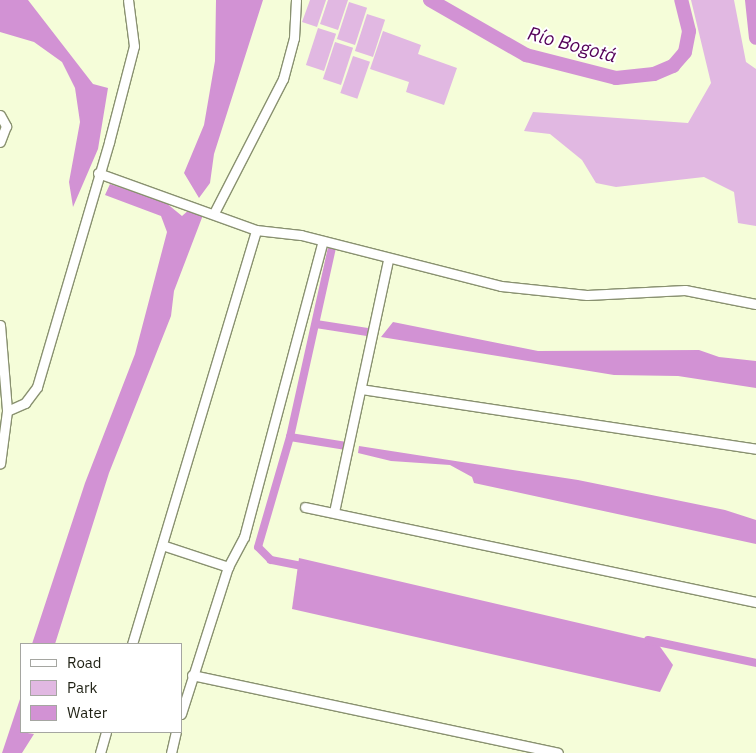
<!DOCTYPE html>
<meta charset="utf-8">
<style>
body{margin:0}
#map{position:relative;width:756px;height:753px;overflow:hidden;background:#f5fdd9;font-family:"IBM Plex Sans",sans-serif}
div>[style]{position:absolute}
.green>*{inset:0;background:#e1b8e2;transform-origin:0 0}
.water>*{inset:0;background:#d292d4}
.canal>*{height:8px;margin:-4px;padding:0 4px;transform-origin:4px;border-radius:4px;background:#d292d4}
.river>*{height:14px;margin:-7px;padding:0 7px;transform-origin:7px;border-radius:7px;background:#d292d4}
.roads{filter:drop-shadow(1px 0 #899170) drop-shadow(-1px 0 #899170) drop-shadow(0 1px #899170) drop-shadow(0 -1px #899170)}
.minor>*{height:9px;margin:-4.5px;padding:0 4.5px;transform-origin:4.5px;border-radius:4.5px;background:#fff}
span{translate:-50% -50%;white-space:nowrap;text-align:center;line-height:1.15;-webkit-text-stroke:4px #fff;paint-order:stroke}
.water-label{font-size:19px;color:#540159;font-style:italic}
.legend{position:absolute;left:20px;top:643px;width:162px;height:90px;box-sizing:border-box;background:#fff;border:1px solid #a5a6a1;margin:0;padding:6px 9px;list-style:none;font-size:15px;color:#1e2013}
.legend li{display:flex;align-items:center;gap:10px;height:25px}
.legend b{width:25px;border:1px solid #a5a6a1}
</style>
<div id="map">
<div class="green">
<div style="clip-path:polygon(310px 0,326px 0,317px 27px,302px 22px)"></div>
<div style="clip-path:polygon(328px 0,348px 0,338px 30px,320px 24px)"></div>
<div style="clip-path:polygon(691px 0,734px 0,746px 62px,756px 69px,756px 226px,738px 223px,734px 192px,704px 177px,616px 187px,596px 183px,582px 160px,550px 134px,524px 131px,533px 112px,688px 123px,711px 83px)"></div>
<div style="left:349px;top:2px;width:19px;height:39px;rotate:18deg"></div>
<div style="left:367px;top:14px;width:19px;height:39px;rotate:18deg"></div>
<div style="left:318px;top:28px;width:19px;height:39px;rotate:18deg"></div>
<div style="clip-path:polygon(383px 31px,421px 45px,418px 54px,457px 68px,444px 105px,406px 92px,409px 82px,370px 69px)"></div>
<div style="left:335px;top:42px;width:19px;height:39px;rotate:18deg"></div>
<div style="left:353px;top:56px;width:18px;height:39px;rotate:19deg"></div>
</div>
<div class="water">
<div style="clip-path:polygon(0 0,28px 0,93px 84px,108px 88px,98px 149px,73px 207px,69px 182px,80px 122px,75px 88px,62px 62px,34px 42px,0 32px)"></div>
<div style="clip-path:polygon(216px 0,263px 0,214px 154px,210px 183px,199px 198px,184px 173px,204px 125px,215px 61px)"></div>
<div style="clip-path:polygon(110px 184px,165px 202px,182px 216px,190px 209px,203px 215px,174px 291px,171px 316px,109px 473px,55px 644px,32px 644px,85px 483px,135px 354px,167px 232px,161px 216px,105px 195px)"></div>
<div style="clip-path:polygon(393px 322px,538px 351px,699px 350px,719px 357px,756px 361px,756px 388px,678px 376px,614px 375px,381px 337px)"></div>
<div style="clip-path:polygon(359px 446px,578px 480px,725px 510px,756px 520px,756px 544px,474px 483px,472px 477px,450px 465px,391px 461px,358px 453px)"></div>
<div style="clip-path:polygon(299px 558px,656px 641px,673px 665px,660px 692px,292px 609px)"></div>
<div style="clip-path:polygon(21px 696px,21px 732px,34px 734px,22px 753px,2px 753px)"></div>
</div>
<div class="canal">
<div style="left:316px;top:324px;width:52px;rotate:8.9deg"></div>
<div style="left:290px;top:437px;width:57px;rotate:9.1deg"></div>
<div style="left:307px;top:567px;width:37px;rotate:-169deg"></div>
<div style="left:271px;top:560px;width:18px;rotate:-135deg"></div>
<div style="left:258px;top:547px;width:115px;rotate:-73.8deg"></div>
<div style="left:290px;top:437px;width:194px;rotate:-77.5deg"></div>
<div style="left:648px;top:640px;width:110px;rotate:12deg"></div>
</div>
<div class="river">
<div style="left:430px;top:0;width:111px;rotate:29.8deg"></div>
<div style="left:526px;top:55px;width:93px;rotate:14.3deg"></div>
<div style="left:616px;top:78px;width:38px;rotate:-6deg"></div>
<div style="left:654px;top:74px;width:21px;rotate:-23deg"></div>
<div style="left:673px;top:66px;width:18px;rotate:-49deg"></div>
<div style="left:685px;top:52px;width:21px;rotate:-79deg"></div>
<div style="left:689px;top:31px;width:32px;rotate:-104deg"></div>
<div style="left:752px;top:0;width:38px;rotate:84deg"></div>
</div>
<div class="roads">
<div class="minor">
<div style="left:0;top:115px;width:13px;rotate:61deg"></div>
<div style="left:6px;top:126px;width:17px;rotate:111deg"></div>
<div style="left:98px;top:173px;width:168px;rotate:19.8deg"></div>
<div style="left:256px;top:230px;width:45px;rotate:6.3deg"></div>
<div style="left:301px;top:235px;width:206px;rotate:14.3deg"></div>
<div style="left:501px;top:286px;width:86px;rotate:6deg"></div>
<div style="left:587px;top:295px;width:98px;rotate:-2.9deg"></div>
<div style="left:685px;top:290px;width:72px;rotate:11.2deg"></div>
<div style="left:214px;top:213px;width:151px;rotate:-62.8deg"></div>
<div style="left:283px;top:79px;width:42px;rotate:-75deg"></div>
<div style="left:294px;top:38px;width:38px;rotate:-87deg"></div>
<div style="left:0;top:325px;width:86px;rotate:85.3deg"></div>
<div style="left:7px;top:411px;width:53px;rotate:97.5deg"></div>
<div style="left:361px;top:389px;width:400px;rotate:8.6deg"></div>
<div style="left:7px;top:411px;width:20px;rotate:-24deg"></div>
<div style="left:25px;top:403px;width:20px;rotate:-53deg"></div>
<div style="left:37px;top:387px;width:255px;rotate:-73.6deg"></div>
<div style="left:109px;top:142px;width:99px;rotate:-75.4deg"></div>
<div style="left:134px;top:46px;width:46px;rotate:-97.4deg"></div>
<div style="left:305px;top:507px;width:461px;rotate:11.9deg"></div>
<div style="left:334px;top:512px;width:258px;rotate:-77.9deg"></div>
<div style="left:162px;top:545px;width:70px;rotate:18.4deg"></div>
<div style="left:132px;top:644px;width:432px;rotate:-73.3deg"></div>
<div style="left:192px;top:675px;width:374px;rotate:12deg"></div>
<div style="left:181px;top:714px;width:154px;rotate:-72.3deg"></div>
<div style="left:228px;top:567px;width:34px;rotate:-62deg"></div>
<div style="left:244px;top:537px;width:306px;rotate:-75.1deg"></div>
<div style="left:100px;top:753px;width:22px;rotate:-74deg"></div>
<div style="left:171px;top:753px;width:22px;rotate:-77deg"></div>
</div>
</div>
<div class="water-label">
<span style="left:572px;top:45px;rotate:15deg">Río Bogotá</span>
</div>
<ul class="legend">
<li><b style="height:6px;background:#fff"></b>Road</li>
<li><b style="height:14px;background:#e1b8e2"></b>Park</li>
<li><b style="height:14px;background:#d292d4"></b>Water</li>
</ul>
</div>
